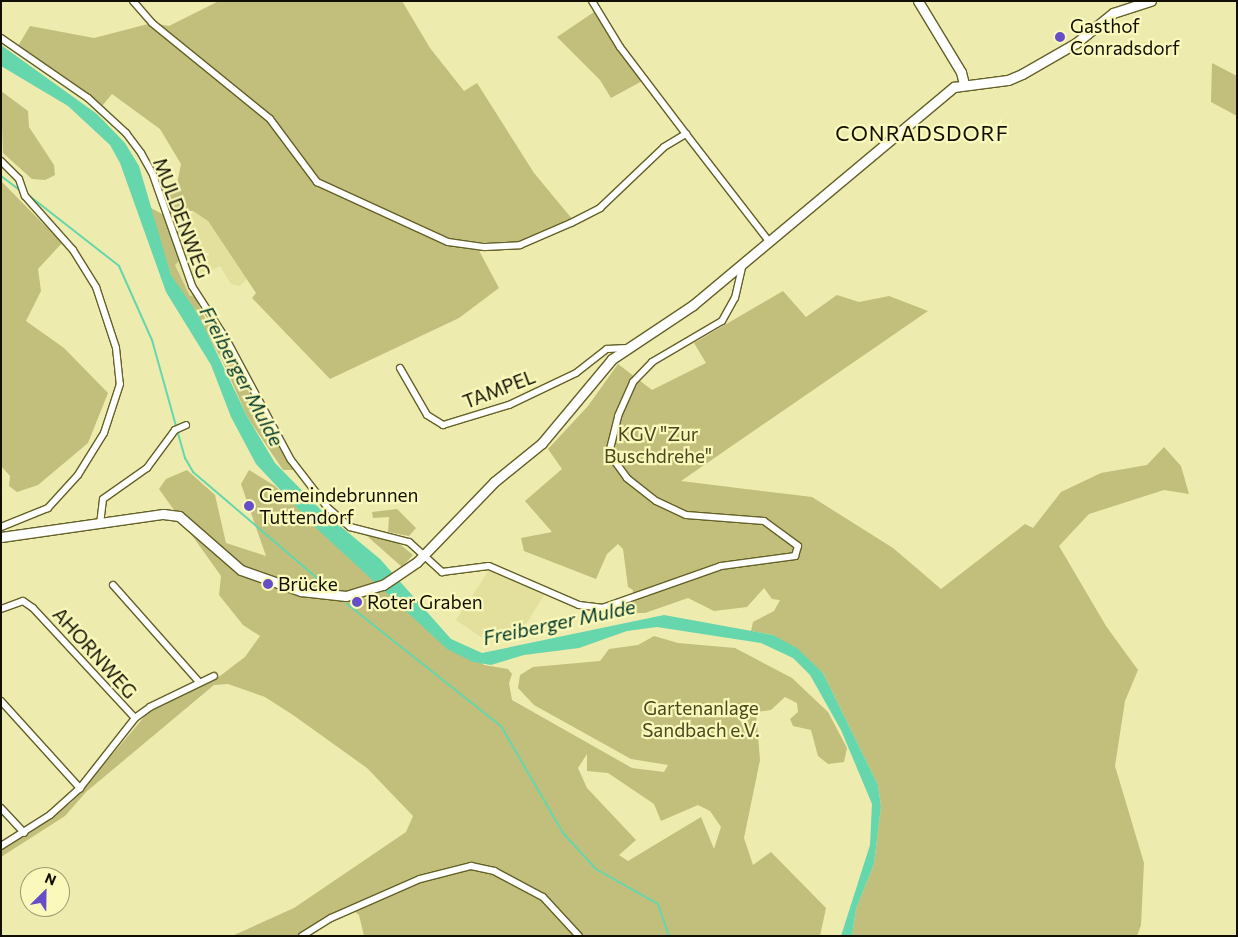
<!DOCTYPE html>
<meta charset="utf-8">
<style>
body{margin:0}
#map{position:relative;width:1238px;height:937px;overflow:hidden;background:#edebae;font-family:Commissioner,sans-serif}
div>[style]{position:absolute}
.built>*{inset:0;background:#e2e09c}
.green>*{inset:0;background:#c1bf7b}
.water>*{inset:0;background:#66d6ad}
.stream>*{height:2px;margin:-1px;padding:0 1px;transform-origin:1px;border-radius:1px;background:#66d6ad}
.roads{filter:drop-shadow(1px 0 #636127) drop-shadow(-1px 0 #636127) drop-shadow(0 1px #636127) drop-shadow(0 -1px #636127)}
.street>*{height:6px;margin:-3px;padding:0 3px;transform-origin:3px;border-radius:3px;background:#fff}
.secondary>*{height:9px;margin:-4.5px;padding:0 4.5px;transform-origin:4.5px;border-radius:4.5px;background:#fff}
.dots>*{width:14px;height:14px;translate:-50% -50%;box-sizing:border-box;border:2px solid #faf9bb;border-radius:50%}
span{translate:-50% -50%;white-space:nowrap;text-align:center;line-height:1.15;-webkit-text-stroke:4.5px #faf9bb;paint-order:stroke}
.poi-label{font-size:19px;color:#100f00}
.left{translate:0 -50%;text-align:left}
.street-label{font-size:19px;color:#100f00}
.park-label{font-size:19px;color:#49481f}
.water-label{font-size:20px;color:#043828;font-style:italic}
.quarter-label{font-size:21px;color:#100f00;letter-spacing:1px}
.frame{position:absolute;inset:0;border:2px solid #100f00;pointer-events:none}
.north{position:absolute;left:20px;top:867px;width:50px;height:50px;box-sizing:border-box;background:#faf9bb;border:1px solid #9c9b70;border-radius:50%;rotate:23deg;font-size:14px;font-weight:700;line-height:20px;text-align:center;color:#100f00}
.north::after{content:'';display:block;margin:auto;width:18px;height:22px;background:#654ec7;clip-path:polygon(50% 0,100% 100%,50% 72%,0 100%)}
</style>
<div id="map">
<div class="built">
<div style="clip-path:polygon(193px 211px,208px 221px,247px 279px,239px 286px,231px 284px,220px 266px,194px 279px,194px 295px,190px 296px,175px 264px,166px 216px)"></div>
<div style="clip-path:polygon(490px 569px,545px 594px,516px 640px,481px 637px,456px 620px)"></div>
</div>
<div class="green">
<div style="clip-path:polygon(219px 1px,402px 1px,430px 48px,464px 91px,477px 83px,534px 173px,573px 220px,525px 241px,475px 243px,499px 288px,459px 318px,330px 379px,252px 298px,256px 293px,208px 221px,193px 211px,170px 213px,161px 189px,177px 184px,181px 164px,160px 129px,112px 94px,102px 106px,18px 46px,30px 26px,94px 38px,152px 23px,169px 26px)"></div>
<div style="clip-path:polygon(597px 10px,644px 80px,611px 98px,600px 80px,557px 37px)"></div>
<div style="clip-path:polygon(1212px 63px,1237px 76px,1237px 116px,1211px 102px)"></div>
<div style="clip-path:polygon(1px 91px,28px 111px,29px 127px,54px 165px,55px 175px,45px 180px,32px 179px,3px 153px)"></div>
<div style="clip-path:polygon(1px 181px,62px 243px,38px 269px,41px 291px,26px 321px,64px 348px,108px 393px,88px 443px,38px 485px,17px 492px,9px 486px,10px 476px,1px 466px)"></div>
<div style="clip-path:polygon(149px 207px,166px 216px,180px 260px,175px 265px,190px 296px,194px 295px,206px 320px,212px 322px,224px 340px,264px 419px,263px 425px,295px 470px,283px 470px,248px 418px,221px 358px,171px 275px)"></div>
<div style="clip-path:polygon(783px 291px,806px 317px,837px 295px,859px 302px,889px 296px,928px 311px,681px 481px,812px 497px,893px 548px,941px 589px,1025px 524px,1033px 528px,1061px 492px,1101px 473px,1147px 465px,1164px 447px,1181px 466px,1189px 494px,1164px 490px,1089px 514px,1059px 546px,1106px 626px,1138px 670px,1125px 701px,1115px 766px,1144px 863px,1141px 925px,1137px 936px,852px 936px,856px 909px,874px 864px,881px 806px,878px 785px,823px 673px,773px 635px,751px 631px,753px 622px,774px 611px,780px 600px,772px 599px,764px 588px,747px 607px,714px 611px,688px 598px,645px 613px,631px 613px,633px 590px,628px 587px,623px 549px,618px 544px,607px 554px,596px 579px,524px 551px,521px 538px,552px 532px,525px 501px,562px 469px,548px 449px,588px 406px,618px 364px,652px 390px,706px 363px,694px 343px)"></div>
<div style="clip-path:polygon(evenodd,187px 470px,215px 495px,226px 543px,266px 556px,241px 484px,249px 470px,275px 486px,363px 570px,484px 665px,508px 669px,512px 674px,509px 683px,512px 700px,632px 768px,664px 772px,668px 765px,631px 759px,534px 705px,518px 688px,520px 675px,533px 667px,600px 661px,609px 649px,638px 645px,654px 636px,678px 643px,735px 648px,792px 678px,828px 712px,847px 748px,844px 762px,828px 764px,818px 756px,811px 730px,793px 726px,790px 719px,798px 712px,797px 703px,785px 697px,771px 710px,756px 712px,760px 760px,744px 838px,753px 865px,771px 852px,826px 908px,820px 936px,364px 936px,359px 915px,349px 907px,296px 936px,232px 936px,294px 908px,406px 832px,413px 816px,367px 768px,293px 715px,265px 697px,228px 684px,214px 685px,86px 792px,65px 816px,1px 857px,1px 851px,72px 802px,150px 710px,216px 679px,245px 657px,260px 636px,243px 625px,219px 595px,221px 576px,159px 489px,166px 479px,187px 470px,587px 754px,587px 771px,608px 773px,654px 804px,661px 821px,698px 805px,710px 811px,721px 827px,714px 849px,701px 817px,628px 861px,619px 855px,636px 840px,587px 788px,578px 768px,587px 754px)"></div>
<div style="clip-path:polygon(397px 509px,416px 528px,409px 536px,388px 532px,389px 517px,373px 518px,372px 512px)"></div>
<div style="clip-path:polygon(367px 536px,396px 541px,413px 555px,402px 567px)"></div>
</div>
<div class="water">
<div style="clip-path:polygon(1px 45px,97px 114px,125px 143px,139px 166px,171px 275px,198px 314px,248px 418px,275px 463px,322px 511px,380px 559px,451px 639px,482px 653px,664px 615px,773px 635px,797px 648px,823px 673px,878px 785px,881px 806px,874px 864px,856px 909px,852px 936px,841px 936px,870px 845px,872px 804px,841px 730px,810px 675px,793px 658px,761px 643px,657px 627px,627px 631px,579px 648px,524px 655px,491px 665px,473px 662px,447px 649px,316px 528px,256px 464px,231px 417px,211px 365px,166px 292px,120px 163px,110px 145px,68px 106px,1px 66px)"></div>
</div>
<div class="stream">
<div style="left:1px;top:176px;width:26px;rotate:37deg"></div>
<div style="left:27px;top:194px;width:117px;rotate:38deg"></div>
<div style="left:119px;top:266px;width:81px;rotate:66deg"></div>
<div style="left:152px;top:340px;width:123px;rotate:74.4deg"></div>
<div style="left:185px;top:458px;width:16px;rotate:60deg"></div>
<div style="left:193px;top:472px;width:180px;rotate:40.5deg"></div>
<div style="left:494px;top:488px;width:77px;rotate:-40.3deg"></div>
<div style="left:553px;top:438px;width:63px;rotate:-51.5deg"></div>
<div style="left:480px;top:503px;width:6px;rotate:-45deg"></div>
<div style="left:347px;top:604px;width:196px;rotate:38.4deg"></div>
<div style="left:501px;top:726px;width:124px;rotate:59.9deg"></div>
<div style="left:563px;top:833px;width:49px;rotate:47.5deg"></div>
<div style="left:596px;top:869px;width:71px;rotate:29.4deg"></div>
<div style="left:658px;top:904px;width:34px;rotate:71deg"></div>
</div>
<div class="roads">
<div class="street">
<div style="left:133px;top:1px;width:29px;rotate:49deg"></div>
<div style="left:152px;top:23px;width:152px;rotate:39.1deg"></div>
<div style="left:270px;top:119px;width:79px;rotate:53.3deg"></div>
<div style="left:317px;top:182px;width:144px;rotate:24.6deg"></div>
<div style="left:448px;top:242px;width:37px;rotate:8deg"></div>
<div style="left:485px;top:247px;width:35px;rotate:-3deg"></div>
<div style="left:520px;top:245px;width:56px;rotate:-23.3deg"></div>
<div style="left:571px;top:223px;width:33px;rotate:-27deg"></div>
<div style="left:600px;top:208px;width:88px;rotate:-43.6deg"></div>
<div style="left:664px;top:147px;width:26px;rotate:-31deg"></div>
<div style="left:686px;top:134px;width:134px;rotate:52.3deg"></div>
<div style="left:592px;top:1px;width:54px;rotate:58.7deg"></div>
<div style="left:620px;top:47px;width:109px;rotate:52.8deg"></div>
<div style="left:1px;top:38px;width:106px;rotate:34.6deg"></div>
<div style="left:88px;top:98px;width:52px;rotate:42.6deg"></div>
<div style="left:126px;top:133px;width:25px;rotate:53deg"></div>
<div style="left:141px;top:153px;width:25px;rotate:61deg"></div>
<div style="left:153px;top:175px;width:118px;rotate:70.6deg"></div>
<div style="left:192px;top:286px;width:63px;rotate:57.3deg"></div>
<div style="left:226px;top:339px;width:137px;rotate:61.8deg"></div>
<div style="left:291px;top:460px;width:61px;rotate:52.4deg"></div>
<div style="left:328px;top:508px;width:29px;rotate:41deg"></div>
<div style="left:350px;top:527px;width:61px;rotate:14.3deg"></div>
<div style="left:409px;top:542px;width:45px;rotate:42.3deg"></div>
<div style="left:442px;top:572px;width:47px;rotate:-7.3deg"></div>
<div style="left:489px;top:566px;width:98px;rotate:23.4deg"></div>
<div style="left:579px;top:605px;width:23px;rotate:7deg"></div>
<div style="left:602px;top:608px;width:126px;rotate:-19.4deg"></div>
<div style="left:721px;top:566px;width:75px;rotate:-7.7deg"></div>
<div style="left:795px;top:556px;width:10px;rotate:-73deg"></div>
<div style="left:798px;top:546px;width:42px;rotate:-143.7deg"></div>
<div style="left:764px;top:521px;width:78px;rotate:-175.6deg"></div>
<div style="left:686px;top:515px;width:33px;rotate:-155deg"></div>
<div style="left:656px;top:501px;width:37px;rotate:-142deg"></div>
<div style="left:627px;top:478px;width:31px;rotate:-126deg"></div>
<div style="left:609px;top:453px;width:38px;rotate:-76deg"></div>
<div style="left:618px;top:416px;width:37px;rotate:-66deg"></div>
<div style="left:633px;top:382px;width:28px;rotate:-46deg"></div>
<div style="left:652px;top:362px;width:81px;rotate:-30.4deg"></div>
<div style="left:722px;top:321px;width:26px;rotate:-61deg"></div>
<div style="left:735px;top:298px;width:36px;rotate:-77deg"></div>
<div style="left:1px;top:161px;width:25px;rotate:45deg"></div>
<div style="left:19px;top:179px;width:18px;rotate:71deg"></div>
<div style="left:25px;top:196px;width:72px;rotate:48.4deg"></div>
<div style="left:73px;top:250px;width:44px;rotate:58.1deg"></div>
<div style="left:96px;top:287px;width:64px;rotate:71.8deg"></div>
<div style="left:116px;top:348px;width:36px;rotate:84deg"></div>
<div style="left:120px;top:384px;width:52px;rotate:108.1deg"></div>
<div style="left:104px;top:433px;width:49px;rotate:121.8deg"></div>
<div style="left:78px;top:475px;width:45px;rotate:132.3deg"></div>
<div style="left:48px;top:508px;width:51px;rotate:158deg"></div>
<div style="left:400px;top:368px;width:54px;rotate:60.1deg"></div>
<div style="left:427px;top:415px;width:19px;rotate:32deg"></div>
<div style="left:443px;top:425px;width:69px;rotate:-16.9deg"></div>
<div style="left:509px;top:405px;width:74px;rotate:-25.5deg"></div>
<div style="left:576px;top:373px;width:39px;rotate:-38deg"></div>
<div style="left:607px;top:349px;width:20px;rotate:-3deg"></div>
<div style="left:100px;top:524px;width:25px;rotate:-83deg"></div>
<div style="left:103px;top:499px;width:54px;rotate:-35.2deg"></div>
<div style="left:147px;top:468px;width:47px;rotate:-53.6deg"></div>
<div style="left:175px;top:430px;width:12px;rotate:-24deg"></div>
<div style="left:113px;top:585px;width:130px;rotate:48.4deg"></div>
<div style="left:1px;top:609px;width:23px;rotate:-20deg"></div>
<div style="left:23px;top:601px;width:12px;rotate:35deg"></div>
<div style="left:33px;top:608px;width:150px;rotate:47.2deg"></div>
<div style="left:1px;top:701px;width:118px;rotate:47.8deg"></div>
<div style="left:1px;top:808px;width:34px;rotate:47deg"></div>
<div style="left:1px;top:846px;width:58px;rotate:-32.3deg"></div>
<div style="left:50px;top:815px;width:40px;rotate:-42deg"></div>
<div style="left:80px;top:788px;width:89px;rotate:-51.8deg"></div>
<div style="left:135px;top:718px;width:19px;rotate:-36deg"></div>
<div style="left:150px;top:707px;width:71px;rotate:-25.8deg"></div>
<div style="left:302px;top:936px;width:34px;rotate:-32deg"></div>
<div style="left:331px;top:918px;width:97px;rotate:-23.7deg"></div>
<div style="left:420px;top:879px;width:53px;rotate:-14.3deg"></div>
<div style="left:471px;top:866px;width:24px;rotate:12deg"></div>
<div style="left:494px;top:871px;width:55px;rotate:28deg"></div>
<div style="left:543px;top:897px;width:53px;rotate:47.3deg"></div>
</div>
<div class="secondary">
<div style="left:918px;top:1px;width:83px;rotate:58.8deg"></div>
<div style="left:961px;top:72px;width:12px;rotate:76deg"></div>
<div style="left:1px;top:537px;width:164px;rotate:-8.1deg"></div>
<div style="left:163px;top:514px;width:16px;rotate:7deg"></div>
<div style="left:179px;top:516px;width:82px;rotate:41.1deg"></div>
<div style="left:241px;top:570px;width:64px;rotate:19.3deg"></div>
<div style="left:301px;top:591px;width:45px;rotate:6.3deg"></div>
<div style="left:346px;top:596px;width:39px;rotate:-17deg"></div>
<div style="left:383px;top:585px;width:41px;rotate:-34.1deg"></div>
<div style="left:417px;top:562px;width:111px;rotate:-46.1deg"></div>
<div style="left:494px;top:482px;width:62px;rotate:-39.1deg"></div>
<div style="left:542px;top:443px;width:109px;rotate:-50.2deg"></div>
<div style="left:612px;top:359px;width:97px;rotate:-33.7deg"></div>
<div style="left:693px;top:305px;width:340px;rotate:-39.9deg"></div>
<div style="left:954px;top:87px;width:54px;rotate:-7.4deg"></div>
<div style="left:1008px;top:80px;width:15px;rotate:-23deg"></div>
<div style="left:1022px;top:74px;width:62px;rotate:-29.9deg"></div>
<div style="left:1076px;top:43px;width:48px;rotate:-39deg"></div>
<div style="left:1113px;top:13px;width:40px;rotate:-18deg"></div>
</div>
</div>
<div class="dots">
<div style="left:1060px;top:37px;background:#654ec7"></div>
<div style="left:249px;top:506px;background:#654ec7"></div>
<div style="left:268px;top:584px;background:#654ec7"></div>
<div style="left:357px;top:602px;background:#654ec7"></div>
</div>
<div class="poi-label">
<span class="left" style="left:1070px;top:37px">Gasthof<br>Conradsdorf</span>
<span class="left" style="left:259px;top:506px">Gemeindebrunnen<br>Tuttendorf</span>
<span class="left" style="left:278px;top:584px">Brücke</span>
<span class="left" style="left:367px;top:602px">Roter Graben</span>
</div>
<div class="street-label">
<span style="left:182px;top:218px;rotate:69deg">MULDENWEG</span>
<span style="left:499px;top:389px;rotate:-21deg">TAMPEL</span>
<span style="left:95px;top:653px;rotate:48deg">AHORNWEG</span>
</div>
<div class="park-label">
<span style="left:658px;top:445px">KGV "Zur<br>Buschdrehe"</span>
<span style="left:701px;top:719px">Gartenanlage<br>Sandbach e.V.</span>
</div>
<div class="water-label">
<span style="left:242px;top:376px;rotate:62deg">Freiberger Mulde</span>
<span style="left:559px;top:622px;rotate:-12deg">Freiberger Mulde</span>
</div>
<div class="quarter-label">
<span style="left:922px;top:133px">CONRADSDORF</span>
</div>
<div class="frame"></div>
<div class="north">N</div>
</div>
